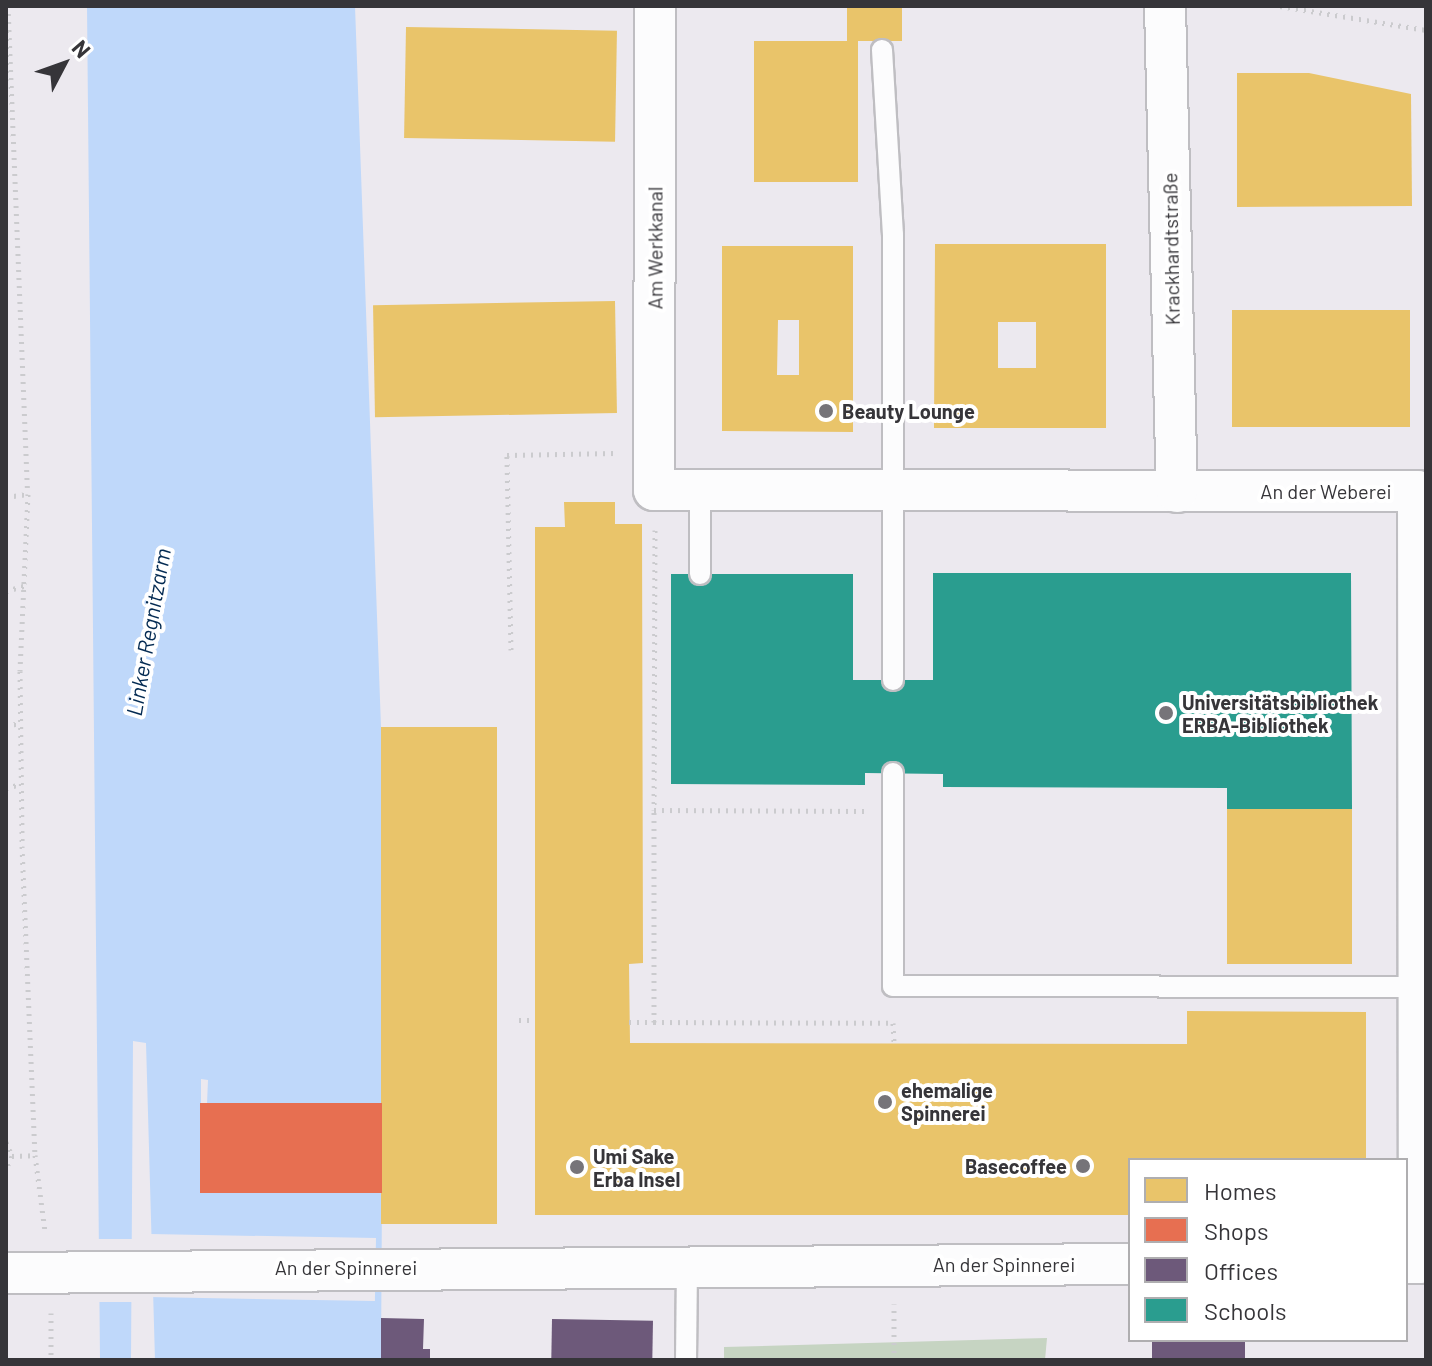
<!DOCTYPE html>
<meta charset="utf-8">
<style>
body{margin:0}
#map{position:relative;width:1432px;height:1366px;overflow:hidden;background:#ece9ef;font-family:Barlow,sans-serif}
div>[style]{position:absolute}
.green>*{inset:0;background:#c6d4c2}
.water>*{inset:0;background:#bfd8fa}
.pier>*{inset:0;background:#ece9ef;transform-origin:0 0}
.homes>*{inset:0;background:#e9c46a;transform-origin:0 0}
.shops>*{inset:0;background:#e76f51;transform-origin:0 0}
.offices>*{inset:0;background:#6d597a;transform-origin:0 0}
.schools>*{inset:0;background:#2a9d8f}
.path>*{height:5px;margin-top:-2.5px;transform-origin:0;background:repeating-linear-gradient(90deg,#cbcbce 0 2px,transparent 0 8px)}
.roads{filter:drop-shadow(2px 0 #bfbec2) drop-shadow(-2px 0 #bfbec2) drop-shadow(0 2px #bfbec2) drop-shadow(0 -2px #bfbec2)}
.service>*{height:20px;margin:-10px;padding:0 10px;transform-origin:10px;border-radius:10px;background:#fcfcfd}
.minor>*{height:40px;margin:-20px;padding:0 20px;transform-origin:20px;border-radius:20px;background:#fcfcfd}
.dots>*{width:22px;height:22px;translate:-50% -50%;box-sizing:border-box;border:4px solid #fff;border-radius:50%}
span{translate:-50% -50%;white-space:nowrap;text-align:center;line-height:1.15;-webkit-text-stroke:8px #fff;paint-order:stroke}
.street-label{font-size:20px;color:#363539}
.poi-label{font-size:20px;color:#363539;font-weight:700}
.left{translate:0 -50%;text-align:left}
.right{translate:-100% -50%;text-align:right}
.water-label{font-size:22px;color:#032a52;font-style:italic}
.frame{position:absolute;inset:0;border:8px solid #363539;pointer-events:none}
.legend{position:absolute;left:1128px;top:1158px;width:280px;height:184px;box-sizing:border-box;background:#fff;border:2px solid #afaeb0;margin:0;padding:10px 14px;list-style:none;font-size:24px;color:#363539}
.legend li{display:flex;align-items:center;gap:16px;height:40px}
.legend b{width:40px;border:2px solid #afaeb0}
.north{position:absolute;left:24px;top:24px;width:80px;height:80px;-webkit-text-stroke:6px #fff;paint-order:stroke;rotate:49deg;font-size:22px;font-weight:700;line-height:32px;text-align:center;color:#363539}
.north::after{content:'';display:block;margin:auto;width:28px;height:36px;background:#363539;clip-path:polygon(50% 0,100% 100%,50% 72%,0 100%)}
</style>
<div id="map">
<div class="green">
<div style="clip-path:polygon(1047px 1338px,1045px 1360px,724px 1360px,724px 1347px)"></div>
</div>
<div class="water">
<div style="clip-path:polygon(87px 6px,355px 6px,381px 727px,382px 1103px,207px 1104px,208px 1080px,201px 1079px,201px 1193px,382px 1193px,381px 1360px,155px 1360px,146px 1043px,133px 1041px,131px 1360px,100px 1360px)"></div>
</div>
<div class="pier">
<div style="left:376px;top:1238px;width:63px;height:226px;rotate:91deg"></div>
<div style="left:95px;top:1239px;width:39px;height:63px"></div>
</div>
<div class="homes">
<div style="clip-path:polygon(847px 6px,902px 6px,902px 41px,858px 41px,858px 182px,754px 182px,754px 41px,847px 41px)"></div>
<div style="left:406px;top:27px;width:211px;height:111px;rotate:1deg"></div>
<div style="clip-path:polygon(1237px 73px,1309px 73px,1411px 94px,1412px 206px,1237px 207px)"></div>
<div style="clip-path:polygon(evenodd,935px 244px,1106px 244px,1106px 428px,934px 428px,935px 244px,998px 322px,1036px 322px,1036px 368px,998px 368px,998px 322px)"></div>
<div style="clip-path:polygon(evenodd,722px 246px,853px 246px,853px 432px,722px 431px,722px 246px,778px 320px,799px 320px,799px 375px,777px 375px,778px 320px)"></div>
<div style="left:615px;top:301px;width:112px;height:242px;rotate:89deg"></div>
<div style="left:1232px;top:310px;width:178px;height:117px"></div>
<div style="clip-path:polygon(564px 502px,615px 502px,615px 524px,642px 524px,643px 963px,629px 964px,630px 1043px,1187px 1044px,1187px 1011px,1366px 1012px,1366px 1160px,1130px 1160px,1130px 1215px,535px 1215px,535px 527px,565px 527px)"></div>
<div style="left:381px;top:727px;width:116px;height:497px"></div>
<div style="left:1227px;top:809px;width:125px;height:155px"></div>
</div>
<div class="shops">
<div style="left:382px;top:1103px;width:90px;height:182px;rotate:90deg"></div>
</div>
<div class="offices">
<div style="clip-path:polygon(381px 1318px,424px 1319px,423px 1349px,430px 1349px,430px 1360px,381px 1360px)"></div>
<div style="left:552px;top:1319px;width:101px;height:41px;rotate:1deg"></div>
<div style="left:1152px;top:1340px;width:93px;height:20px"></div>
</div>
<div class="schools">
<div style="clip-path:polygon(933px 573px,1351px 573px,1352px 809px,1227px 809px,1227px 788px,943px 787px,943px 774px,865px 773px,865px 785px,671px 784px,671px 574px,853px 574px,853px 680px,933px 680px)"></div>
</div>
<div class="path">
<div style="left:8px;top:6px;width:488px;rotate:87.7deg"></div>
<div style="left:28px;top:494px;width:177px;rotate:92.6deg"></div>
<div style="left:20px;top:671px;width:175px;rotate:89.3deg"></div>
<div style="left:22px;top:846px;width:309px;rotate:87.6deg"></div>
<div style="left:35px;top:1155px;width:77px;rotate:82.5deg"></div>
<div style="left:1280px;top:6px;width:148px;rotate:9.3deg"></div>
<div style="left:6px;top:497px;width:22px;rotate:-8deg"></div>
<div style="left:655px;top:530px;width:280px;rotate:90.2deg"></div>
<div style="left:654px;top:810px;width:210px;rotate:0.3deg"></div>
<div style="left:6px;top:591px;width:19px;rotate:-16deg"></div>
<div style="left:511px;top:650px;width:195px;rotate:-91.2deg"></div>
<div style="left:507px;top:455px;width:108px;rotate:-1.1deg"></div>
<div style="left:6px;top:726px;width:14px;rotate:-12deg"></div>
<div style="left:6px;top:788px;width:16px;rotate:-15deg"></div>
<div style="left:519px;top:1020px;width:15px"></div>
<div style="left:629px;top:1022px;width:25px"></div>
<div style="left:654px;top:1022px;width:212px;rotate:-90deg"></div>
<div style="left:654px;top:1022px;width:239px;rotate:0.2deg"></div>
<div style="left:893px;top:1023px;width:20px;rotate:87deg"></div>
<div style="left:6px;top:1142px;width:15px;rotate:67deg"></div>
<div style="left:12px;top:1156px;width:14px;rotate:115deg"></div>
<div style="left:12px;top:1156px;width:23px;rotate:-2deg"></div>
<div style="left:51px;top:1313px;width:47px;rotate:90deg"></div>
<div style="left:894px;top:1360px;width:56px;rotate:-90deg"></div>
</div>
<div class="roads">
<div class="service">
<div style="left:882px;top:50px;width:185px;rotate:86.6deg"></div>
<div style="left:893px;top:235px;width:445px;rotate:90deg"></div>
<div style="left:700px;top:491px;width:83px;rotate:90deg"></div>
<div style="left:893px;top:773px;width:213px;rotate:90deg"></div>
<div style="left:893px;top:986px;width:526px;rotate:0.11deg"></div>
<div style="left:686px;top:1360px;width:92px;rotate:-89.4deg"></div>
</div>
<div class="minor">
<div style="left:655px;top:6px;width:484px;rotate:90.1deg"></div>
<div style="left:654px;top:490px;width:764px;rotate:0.07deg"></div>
<div style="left:1418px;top:491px;width:772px;rotate:89.93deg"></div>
<div style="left:1419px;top:1263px;width:13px;rotate:180deg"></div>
<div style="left:1165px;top:6px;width:486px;rotate:88.6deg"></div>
<div style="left:6px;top:1273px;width:1124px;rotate:-0.46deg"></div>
</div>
</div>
<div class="dots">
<div style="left:826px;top:411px;background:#767479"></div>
<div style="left:1166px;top:713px;background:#767479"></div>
<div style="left:885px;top:1102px;background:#767479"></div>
<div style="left:1083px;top:1166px;background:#767479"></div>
<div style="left:577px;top:1167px;background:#767479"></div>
</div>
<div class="street-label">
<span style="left:655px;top:248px;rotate:-90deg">Am Werkkanal</span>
<span style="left:1171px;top:249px;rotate:-91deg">Krackhardtstraße</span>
<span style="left:1326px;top:491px">An der Weberei</span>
<span style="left:1004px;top:1264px">An der Spinnerei</span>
<span style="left:346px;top:1267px">An der Spinnerei</span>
</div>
<div class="poi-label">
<span class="left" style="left:842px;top:411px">Beauty Lounge</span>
<span class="left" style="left:1182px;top:714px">Universitätsbibliothek<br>ERBA-Bibliothek</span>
<span class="left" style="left:901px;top:1102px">ehemalige<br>Spinnerei</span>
<span class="left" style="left:593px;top:1168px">Umi Sake<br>Erba Insel</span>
<span class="right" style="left:1067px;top:1166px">Basecoffee</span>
</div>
<div class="water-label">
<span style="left:148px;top:632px;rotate:-80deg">Linker Regnitzarm</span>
</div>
<div class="frame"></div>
<ul class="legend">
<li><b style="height:22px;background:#e9c46a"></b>Homes</li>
<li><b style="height:22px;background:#e76f51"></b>Shops</li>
<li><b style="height:22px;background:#6d597a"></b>Offices</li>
<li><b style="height:22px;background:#2a9d8f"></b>Schools</li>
</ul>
<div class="north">N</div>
</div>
